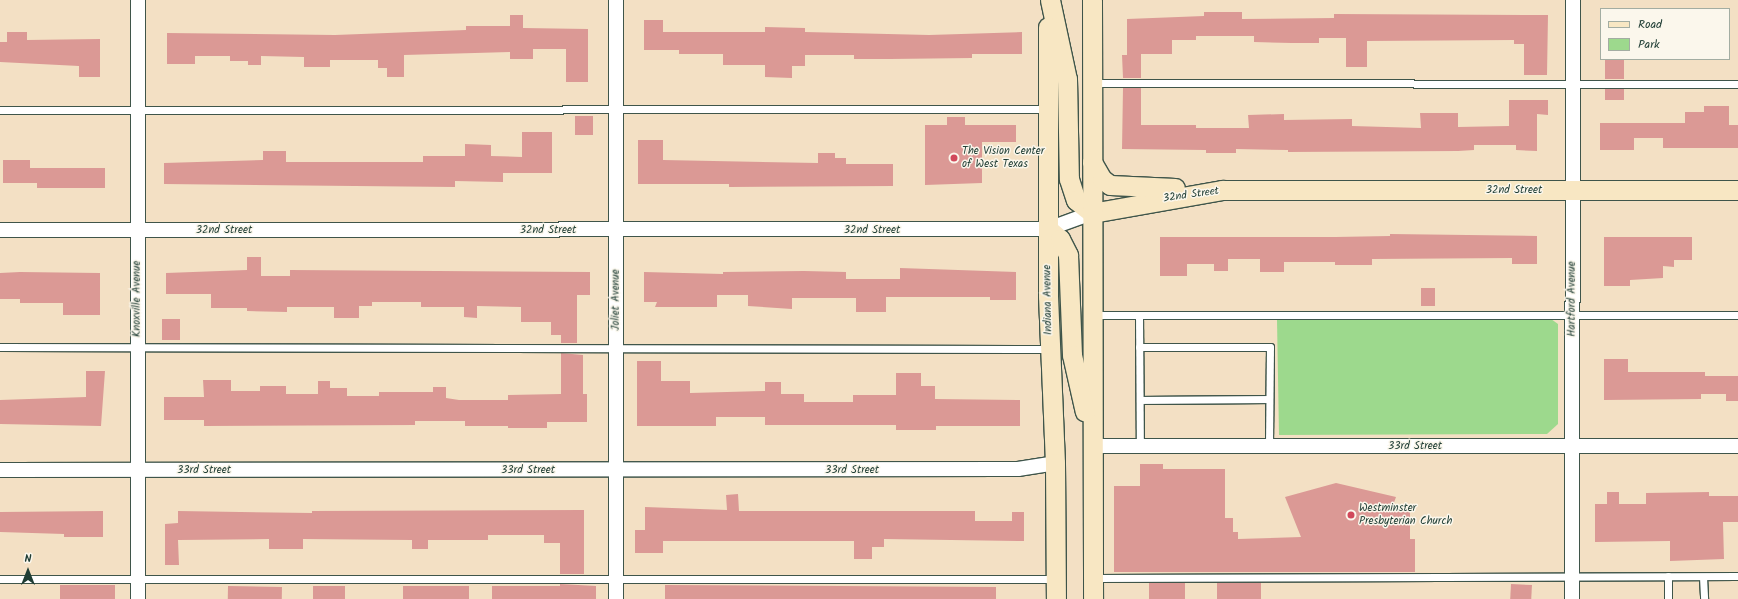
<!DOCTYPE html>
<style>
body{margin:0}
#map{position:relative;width:1738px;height:599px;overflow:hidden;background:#f3e0c4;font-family:Kalam,sans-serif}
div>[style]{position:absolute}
.green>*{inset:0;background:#9dd98d}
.building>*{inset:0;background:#db9995;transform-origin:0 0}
.roads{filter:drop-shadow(1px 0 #3f554a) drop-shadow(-1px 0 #3f554a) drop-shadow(0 1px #3f554a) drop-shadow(0 -1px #3f554a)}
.lane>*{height:7px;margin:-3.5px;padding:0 3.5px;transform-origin:3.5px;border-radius:3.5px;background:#fff}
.street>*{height:14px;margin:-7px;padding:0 7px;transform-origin:7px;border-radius:7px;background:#fff}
.secondary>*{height:19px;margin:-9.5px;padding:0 9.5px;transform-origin:9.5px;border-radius:9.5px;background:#f8e7c3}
.dots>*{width:11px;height:11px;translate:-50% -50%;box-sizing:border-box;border:2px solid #fbf7ec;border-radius:50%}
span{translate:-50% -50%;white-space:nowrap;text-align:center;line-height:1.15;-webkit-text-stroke:3px #fbf7ec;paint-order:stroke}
.poi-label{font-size:11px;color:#1f3d34}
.left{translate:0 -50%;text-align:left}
.street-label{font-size:11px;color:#1f3d34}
.legend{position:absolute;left:1600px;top:8px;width:130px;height:52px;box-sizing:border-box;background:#fbf7ec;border:1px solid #a3ada2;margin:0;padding:5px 7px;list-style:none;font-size:12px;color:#1f3d34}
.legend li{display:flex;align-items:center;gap:8px;height:20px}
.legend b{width:20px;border:1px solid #a3ada2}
.north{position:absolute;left:8px;top:551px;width:40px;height:40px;-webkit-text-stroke:3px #fbf7ec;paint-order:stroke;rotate:0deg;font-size:11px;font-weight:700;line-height:16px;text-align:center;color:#1f3d34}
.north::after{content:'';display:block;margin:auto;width:14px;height:18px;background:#1f3d34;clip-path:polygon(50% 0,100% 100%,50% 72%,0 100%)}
</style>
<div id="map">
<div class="green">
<div style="clip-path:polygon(1551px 319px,1558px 324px,1558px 424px,1547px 434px,1279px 435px,1277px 320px)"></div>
</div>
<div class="building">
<div style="clip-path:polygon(1204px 12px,1242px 12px,1242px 19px,1334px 18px,1334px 14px,1548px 15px,1547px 75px,1524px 75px,1524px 44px,1514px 44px,1514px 40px,1367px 41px,1367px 67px,1346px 67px,1346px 38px,1319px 38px,1319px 43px,1292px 43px,1254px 42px,1254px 36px,1196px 36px,1196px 40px,1172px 40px,1172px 54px,1141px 54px,1141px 78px,1123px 78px,1122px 55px,1127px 55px,1127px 19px,1204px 16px)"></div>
<div style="clip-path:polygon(510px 15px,523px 15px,523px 28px,588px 29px,588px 82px,566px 82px,566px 49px,533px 49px,533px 59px,510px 59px,510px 52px,404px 55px,404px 77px,387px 77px,387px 68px,378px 68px,378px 60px,330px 60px,330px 67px,304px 67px,304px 57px,261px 56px,261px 65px,248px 65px,248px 61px,230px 61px,230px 56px,195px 56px,195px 64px,167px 64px,167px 33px,335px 35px,466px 30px,466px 26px,510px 26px)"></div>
<div style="clip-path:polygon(644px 20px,663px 20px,663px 32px,765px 32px,765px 27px,805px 28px,805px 32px,929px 35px,1022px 32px,1022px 54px,972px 54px,972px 58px,890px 59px,854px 59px,854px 55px,805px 55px,805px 66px,792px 66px,792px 78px,765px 77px,765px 65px,723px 65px,723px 54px,679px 54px,679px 50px,644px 50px)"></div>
<div style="clip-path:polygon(7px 32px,27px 32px,27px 40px,100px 39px,100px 77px,79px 77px,79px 66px,0 62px,0 42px,7px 42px)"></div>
<div style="left:1605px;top:59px;width:19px;height:20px"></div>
<div style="clip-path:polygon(1123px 88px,1141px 88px,1141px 125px,1196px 125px,1196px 128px,1249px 128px,1248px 115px,1284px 114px,1284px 120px,1352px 119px,1352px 126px,1421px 128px,1420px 113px,1458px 113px,1458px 127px,1509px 126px,1509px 100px,1548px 100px,1548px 115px,1537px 114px,1537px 151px,1516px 150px,1516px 145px,1474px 145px,1474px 150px,1458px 151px,1288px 152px,1288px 150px,1236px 149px,1236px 153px,1206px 153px,1206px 150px,1122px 149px)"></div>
<div style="left:1605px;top:89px;width:19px;height:11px"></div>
<div style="clip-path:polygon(1704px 106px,1729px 106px,1729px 125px,1738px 125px,1738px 148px,1663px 148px,1663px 138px,1634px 138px,1634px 150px,1600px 150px,1600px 123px,1685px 123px,1685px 112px,1704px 112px)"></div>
<div style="left:575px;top:116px;width:18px;height:19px"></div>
<div style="clip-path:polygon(947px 117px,965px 117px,965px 125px,1016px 125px,1016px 142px,982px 142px,982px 183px,925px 185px,925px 125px,947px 125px)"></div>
<div style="clip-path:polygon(522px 132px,552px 132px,552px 173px,503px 173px,503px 182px,455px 181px,455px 187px,164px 184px,164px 163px,263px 160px,263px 151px,286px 151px,286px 162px,423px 162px,423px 156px,465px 156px,465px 144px,491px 145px,491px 156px,522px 157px)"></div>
<div style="clip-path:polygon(638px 140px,663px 140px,663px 160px,818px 163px,818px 153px,835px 153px,835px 158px,846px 158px,846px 164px,893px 164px,893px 186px,729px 187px,729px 184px,638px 184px)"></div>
<div style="clip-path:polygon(3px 160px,30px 160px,30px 168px,105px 168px,105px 188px,37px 188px,37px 183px,3px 183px)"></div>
<div style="clip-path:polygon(1390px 234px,1537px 236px,1537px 264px,1512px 264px,1512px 258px,1372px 259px,1372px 265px,1335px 265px,1335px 262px,1284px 262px,1284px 272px,1260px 272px,1260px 259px,1228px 259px,1228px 271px,1214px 271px,1214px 264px,1187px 264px,1187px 276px,1160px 276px,1160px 237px,1335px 237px,1390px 236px)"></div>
<div style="clip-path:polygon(1604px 237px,1692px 237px,1692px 260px,1674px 260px,1674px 267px,1663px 266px,1663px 278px,1630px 280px,1630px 286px,1604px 286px)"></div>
<div style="clip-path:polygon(247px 257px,261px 257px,261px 276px,290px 276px,290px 270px,590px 272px,590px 295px,577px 295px,577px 343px,561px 343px,561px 335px,551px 335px,551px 322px,521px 322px,521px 307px,477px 306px,477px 318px,464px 317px,464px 307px,421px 307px,421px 302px,372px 302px,372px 306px,359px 306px,359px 318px,334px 318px,334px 307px,287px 307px,287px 312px,247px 311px,247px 308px,211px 308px,211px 294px,166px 294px,166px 273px,247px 270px)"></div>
<div style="clip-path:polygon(900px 268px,1016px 272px,1016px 300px,990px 300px,990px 297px,886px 297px,886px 312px,856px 312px,856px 298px,792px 298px,792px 309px,748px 306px,748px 295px,717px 295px,717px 307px,655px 307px,657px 302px,644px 302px,644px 272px,723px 274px,723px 272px,804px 271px,846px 272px,846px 279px,900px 279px)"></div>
<div style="clip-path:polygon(20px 272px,100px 273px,100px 315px,63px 315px,63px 303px,20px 303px,20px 299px,0 299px,0 273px)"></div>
<div style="left:1421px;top:288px;width:14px;height:18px"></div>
<div style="left:162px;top:319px;width:18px;height:21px"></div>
<div style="clip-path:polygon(561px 353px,583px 355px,583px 394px,587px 394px,587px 422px,547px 422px,547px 428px,508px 428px,508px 426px,465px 426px,465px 421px,415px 421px,415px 425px,204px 426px,204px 420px,164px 420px,164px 397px,204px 397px,203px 380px,231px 380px,231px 391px,260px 391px,260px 386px,286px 386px,286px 394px,318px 394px,318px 381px,330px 381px,330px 388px,347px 388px,347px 396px,379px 396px,379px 392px,433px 392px,433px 387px,446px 387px,446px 398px,459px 400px,508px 400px,508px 395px,561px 394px)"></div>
<div style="clip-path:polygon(1604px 359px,1628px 359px,1628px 372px,1705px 372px,1705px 376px,1738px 376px,1738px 401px,1726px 401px,1726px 394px,1701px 394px,1701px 399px,1604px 400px)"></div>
<div style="clip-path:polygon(637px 361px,661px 361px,661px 381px,690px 381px,690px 393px,765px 391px,765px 382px,781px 382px,781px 394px,804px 394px,804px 402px,853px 402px,853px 395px,896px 395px,896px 373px,921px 373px,921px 386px,935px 386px,935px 399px,1020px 400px,1020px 426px,936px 426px,936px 430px,896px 430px,896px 425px,765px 425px,765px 417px,716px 417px,716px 426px,637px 426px)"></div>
<div style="clip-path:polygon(86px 371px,105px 371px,101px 426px,0 424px,0 400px,86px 397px)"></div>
<div style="clip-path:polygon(1140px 464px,1163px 464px,1163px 469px,1225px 469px,1225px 518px,1233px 518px,1233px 532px,1238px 532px,1238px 539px,1301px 537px,1285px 497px,1336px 483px,1396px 497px,1391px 511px,1410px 511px,1410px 539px,1415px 539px,1415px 572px,1114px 572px,1114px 486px,1140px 486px)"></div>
<div style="clip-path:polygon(1607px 492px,1619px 492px,1619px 504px,1646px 504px,1646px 493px,1709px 492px,1709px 496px,1738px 496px,1738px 522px,1723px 522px,1724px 559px,1670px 561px,1670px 541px,1595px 542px,1595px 504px,1607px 504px)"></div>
<div style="clip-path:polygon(738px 494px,739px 511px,975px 511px,975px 521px,1012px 521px,1012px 512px,1024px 512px,1024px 541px,884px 539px,884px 547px,872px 547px,872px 559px,854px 559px,854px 541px,663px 541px,663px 553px,635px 553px,635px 530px,645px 530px,645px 507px,727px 510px,726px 495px)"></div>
<div style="clip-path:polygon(584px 510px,584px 574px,560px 574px,560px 543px,544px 543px,544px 535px,488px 535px,488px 540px,428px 540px,428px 549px,412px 549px,412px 540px,303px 539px,303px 549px,269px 549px,269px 539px,178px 540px,179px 565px,165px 565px,165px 524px,178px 523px,178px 511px,312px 513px,312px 511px)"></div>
<div style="clip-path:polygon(103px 511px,103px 537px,64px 537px,64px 534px,0 532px,0 512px)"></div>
<div style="left:1261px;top:582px;width:17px;height:44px;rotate:90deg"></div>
<div style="left:1149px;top:583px;width:36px;height:16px"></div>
<div style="clip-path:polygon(560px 584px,596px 586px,596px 599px,492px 599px,492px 586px,560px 586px)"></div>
<div style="left:1511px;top:584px;width:21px;height:15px;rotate:3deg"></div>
<div style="left:60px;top:585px;width:55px;height:14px"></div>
<div style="clip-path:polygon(665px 585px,996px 587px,996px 599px,665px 599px)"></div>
<div style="left:228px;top:586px;width:54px;height:13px;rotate:1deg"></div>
<div style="left:313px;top:586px;width:32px;height:13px"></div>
<div style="left:403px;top:586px;width:66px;height:13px"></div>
</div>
<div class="roads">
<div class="lane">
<div style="left:1093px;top:83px;width:645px;rotate:0.09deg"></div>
<div style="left:0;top:110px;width:1048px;rotate:-0.05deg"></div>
<div style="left:1093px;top:315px;width:645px"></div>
<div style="left:1139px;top:315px;width:131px;rotate:89.6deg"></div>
<div style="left:0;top:347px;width:1049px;rotate:0.11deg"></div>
<div style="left:1139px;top:347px;width:131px"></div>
<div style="left:1270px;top:347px;width:99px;rotate:90.6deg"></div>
<div style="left:1140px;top:400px;width:129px;rotate:-0.4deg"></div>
<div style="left:1668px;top:576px;width:23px;rotate:90deg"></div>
<div style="left:1703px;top:577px;width:22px;rotate:87deg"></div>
<div style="left:1094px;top:578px;width:644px;rotate:-0.18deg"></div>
<div style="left:0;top:579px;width:1056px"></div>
</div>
<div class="street">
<div style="left:616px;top:0;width:599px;rotate:90deg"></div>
<div style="left:0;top:230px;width:1048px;rotate:-0.05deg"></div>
<div style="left:1048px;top:229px;width:47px;rotate:-20deg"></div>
<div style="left:1093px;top:446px;width:645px"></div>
<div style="left:0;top:470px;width:1018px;rotate:-0.06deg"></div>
<div style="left:1018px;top:469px;width:37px;rotate:-9deg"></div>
<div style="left:138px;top:599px;width:599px;rotate:-90deg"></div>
<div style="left:1572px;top:599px;width:599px;rotate:-89.9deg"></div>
</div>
<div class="secondary">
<div style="left:1050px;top:0;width:81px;rotate:77.9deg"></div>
<div style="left:1067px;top:79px;width:100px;rotate:88.9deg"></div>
<div style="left:1069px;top:179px;width:22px;rotate:72deg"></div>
<div style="left:1076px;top:200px;width:21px;rotate:39deg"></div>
<div style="left:1092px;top:213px;width:132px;rotate:-10deg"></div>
<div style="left:1222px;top:190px;width:516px"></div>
<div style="left:1092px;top:0;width:599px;rotate:89.9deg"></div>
<div style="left:1048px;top:27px;width:269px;rotate:90deg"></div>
<div style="left:1048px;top:296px;width:167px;rotate:87.6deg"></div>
<div style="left:1055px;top:463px;width:136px;rotate:89.6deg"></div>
<div style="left:1092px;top:162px;width:20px;rotate:60deg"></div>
<div style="left:1102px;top:179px;width:10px;rotate:37deg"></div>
<div style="left:1110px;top:185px;width:65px;rotate:2.6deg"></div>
<div style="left:1048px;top:229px;width:16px;rotate:40deg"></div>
<div style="left:1060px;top:239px;width:18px;rotate:63deg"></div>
<div style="left:1068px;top:255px;width:100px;rotate:87.7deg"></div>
<div style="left:1072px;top:355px;width:58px;rotate:77.2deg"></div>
</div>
</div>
<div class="dots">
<div style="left:954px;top:158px;background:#d1495b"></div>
<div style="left:1351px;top:515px;background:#d1495b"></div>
</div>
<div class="poi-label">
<span class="left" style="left:962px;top:158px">The Vision Center<br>of West Texas</span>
<span class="left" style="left:1359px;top:515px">Westminster<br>Presbyterian Church</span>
</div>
<div class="street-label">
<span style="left:1514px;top:190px">32nd Street</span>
<span style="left:1191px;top:195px;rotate:-8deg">32nd Street</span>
<span style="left:224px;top:230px">32nd Street</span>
<span style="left:548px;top:230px">32nd Street</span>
<span style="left:872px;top:230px">32nd Street</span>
<span style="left:137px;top:299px;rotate:-90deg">Knoxville Avenue</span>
<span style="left:1572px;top:299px;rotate:-90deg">Hartford Avenue</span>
<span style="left:616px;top:300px;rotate:-90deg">Joliet Avenue</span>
<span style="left:1048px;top:300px;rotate:-91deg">Indiana Avenue</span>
<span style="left:1415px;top:446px">33rd Street</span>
<span style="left:204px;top:470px">33rd Street</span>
<span style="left:528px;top:470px">33rd Street</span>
<span style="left:852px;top:470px">33rd Street</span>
</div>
<ul class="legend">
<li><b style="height:5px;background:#f8e7c3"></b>Road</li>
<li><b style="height:11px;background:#9dd98d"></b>Park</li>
</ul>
<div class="north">N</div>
</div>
